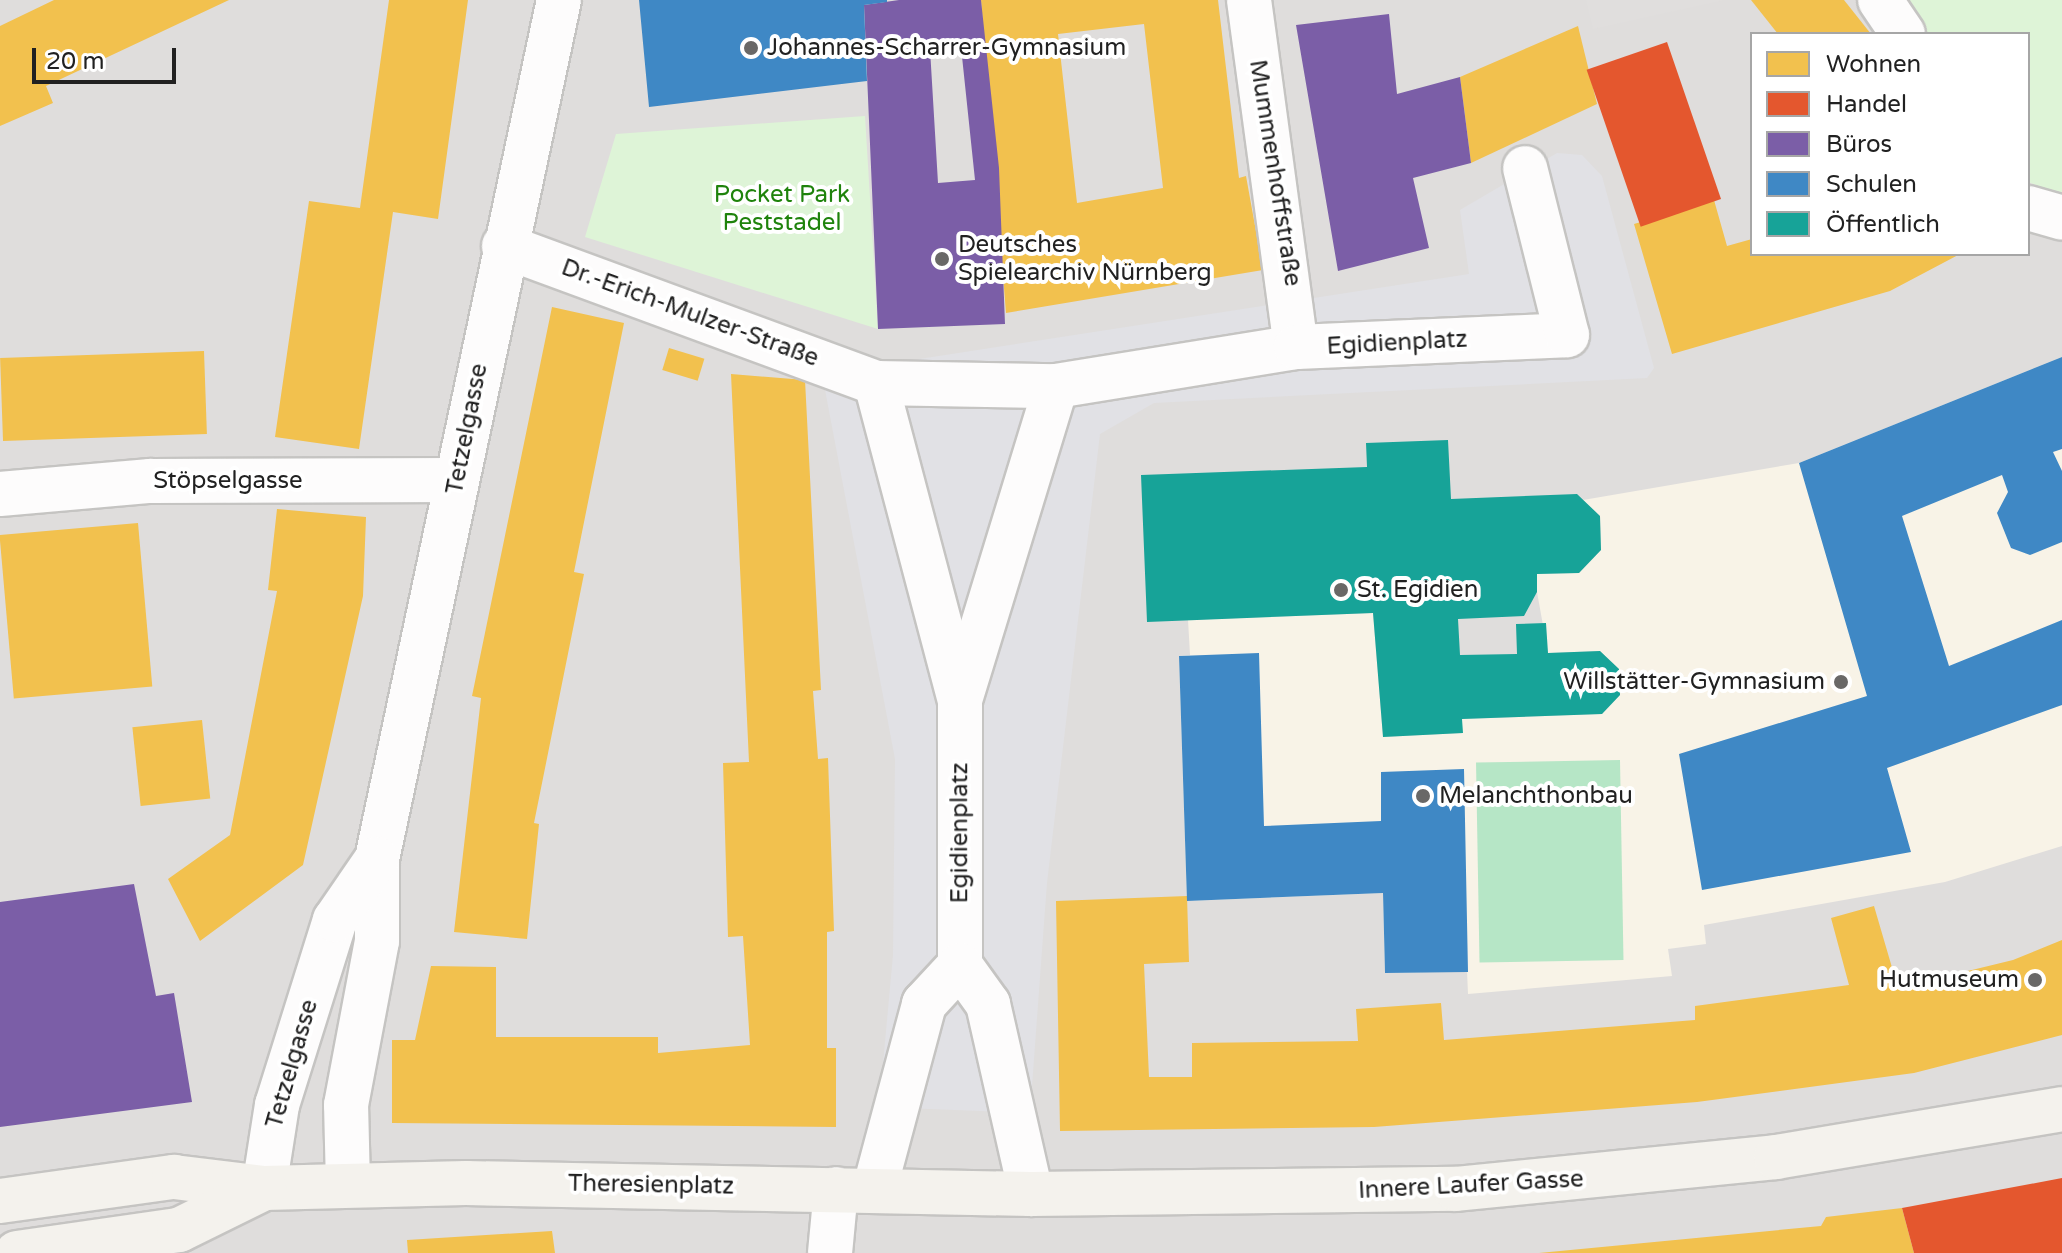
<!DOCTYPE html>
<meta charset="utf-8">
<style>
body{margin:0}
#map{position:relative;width:2062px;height:1253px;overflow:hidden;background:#f0edea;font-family:"Varela Round",sans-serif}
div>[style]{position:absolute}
.residential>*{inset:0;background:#dfdddc}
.education>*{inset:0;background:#f8f3e7}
.park>*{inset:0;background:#def4d7}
.pitch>*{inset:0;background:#b6e6c6;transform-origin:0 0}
.parking>*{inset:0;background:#e0dedd}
.plaza>*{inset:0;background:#e1e1e5}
.homes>*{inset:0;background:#f2c14e;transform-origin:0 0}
.shops>*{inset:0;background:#e4572e;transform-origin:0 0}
.offices>*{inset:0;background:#7b5ea7}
.schools>*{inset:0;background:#3f88c5}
.public>*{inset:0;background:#17a398}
.roads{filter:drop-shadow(2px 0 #c5c4c2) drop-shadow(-2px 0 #c5c4c2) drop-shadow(0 2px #c5c4c2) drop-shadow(0 -2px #c5c4c2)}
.street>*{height:44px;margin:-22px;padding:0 22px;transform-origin:22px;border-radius:22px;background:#fdfcfc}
.secondary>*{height:44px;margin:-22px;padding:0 22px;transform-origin:22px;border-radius:22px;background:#f4f2ed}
.dots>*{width:22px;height:22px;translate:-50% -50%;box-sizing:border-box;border:4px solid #fff;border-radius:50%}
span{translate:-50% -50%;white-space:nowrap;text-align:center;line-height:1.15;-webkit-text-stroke:8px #fff;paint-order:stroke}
.poi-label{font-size:24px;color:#212121}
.left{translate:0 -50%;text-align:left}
.right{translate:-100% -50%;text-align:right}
.street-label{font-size:24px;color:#212121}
.park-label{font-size:24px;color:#1f830c}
.legend{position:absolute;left:1750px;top:32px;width:280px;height:224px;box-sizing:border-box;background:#fff;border:2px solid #a6a6a6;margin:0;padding:10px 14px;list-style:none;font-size:24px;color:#212121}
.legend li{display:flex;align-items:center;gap:16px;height:40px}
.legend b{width:40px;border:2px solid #a6a6a6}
.scale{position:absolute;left:32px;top:48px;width:144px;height:36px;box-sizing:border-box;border:4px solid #212121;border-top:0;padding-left:10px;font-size:24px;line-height:28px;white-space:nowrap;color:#212121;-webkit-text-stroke:6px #fff;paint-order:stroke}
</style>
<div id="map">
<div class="residential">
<div style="clip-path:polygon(0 0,1902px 0,1926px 34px,1752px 34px,1752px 254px,2028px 254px,2028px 182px,2062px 195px,2062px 1253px,0 1253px)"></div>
</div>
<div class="education">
<div style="clip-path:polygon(2062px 357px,2062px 846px,1945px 882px,1704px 925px,1706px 944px,1668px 949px,1672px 976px,1468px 994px,1467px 971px,1385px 973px,1383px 893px,1187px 901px,1179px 656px,1190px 655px,1188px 620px,1373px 613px,1383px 737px,1462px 733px,1462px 719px,1602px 714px,1620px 695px,1619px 669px,1600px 651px,1548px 653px,1537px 592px,1537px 574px,1579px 573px,1601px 550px,1600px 516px,1583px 500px,1799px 463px)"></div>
</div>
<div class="park">
<div style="clip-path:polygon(1902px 0,2062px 0,2062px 195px,2028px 182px,2028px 34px,1926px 34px)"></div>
<div style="clip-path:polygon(865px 116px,878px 329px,585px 237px,616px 134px)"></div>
</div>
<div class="pitch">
<div style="left:1620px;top:760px;width:200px;height:144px;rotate:89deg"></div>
</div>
<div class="parking">
<div style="clip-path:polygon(1586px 0,1724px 0,1593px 29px)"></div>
</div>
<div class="plaza">
<div style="clip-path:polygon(1557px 153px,1582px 155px,1602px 176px,1654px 368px,1647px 378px,1154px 403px,1100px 434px,1047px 883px,1030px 1113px,879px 1107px,893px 955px,895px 759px,822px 374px,1469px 274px,1460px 210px)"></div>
</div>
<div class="homes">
<div style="clip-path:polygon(54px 0,229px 0,46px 86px,53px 103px,0 126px,0 26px)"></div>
<div style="clip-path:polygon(389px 0,468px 0,438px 219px,393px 212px,359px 449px,275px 437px,309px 201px,360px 208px)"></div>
<div style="clip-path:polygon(evenodd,981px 0,1218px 0,1239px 178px,1246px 176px,1263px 270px,1006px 313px,981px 0,1144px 24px,1163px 188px,1077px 203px,1058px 34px,1144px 24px)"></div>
<div style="clip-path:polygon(1751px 0,1844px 0,1871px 34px,1778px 34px)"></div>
<div style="clip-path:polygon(1578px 26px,1597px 104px,1471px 163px,1460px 77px)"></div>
<div style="clip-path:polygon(1714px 200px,1727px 246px,1752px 239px,1752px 254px,1960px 254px,1890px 291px,1672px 354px,1634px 224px)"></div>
<div style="clip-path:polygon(552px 307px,624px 323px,574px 572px,584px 574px,534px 823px,539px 824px,527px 939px,454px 932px,481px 698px,472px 696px)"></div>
<div style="left:669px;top:348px;width:37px;height:23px;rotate:17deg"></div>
<div style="left:204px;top:351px;width:83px;height:204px;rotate:88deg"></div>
<div style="clip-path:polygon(731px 374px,805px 380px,821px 690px,813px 691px,818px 759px,828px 758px,834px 931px,827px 932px,827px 1048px,836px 1048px,836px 1127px,392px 1123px,392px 1040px,415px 1040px,431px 966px,496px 967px,496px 1037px,658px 1037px,658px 1053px,750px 1045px,743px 936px,728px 937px,723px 763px,749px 762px)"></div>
<div style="clip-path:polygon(277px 509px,366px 517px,363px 596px,303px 865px,200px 941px,168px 879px,230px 835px,277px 591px,268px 590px)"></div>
<div style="left:138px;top:523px;width:164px;height:139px;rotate:85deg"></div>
<div style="left:202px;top:720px;width:79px;height:70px;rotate:84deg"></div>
<div style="clip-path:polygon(1187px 896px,1189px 962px,1144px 964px,1149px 1077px,1192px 1077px,1192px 1043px,1358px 1041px,1356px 1009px,1441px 1003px,1444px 1040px,1695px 1020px,1695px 1006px,1849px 985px,1831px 918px,1874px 906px,1898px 988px,2013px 960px,2062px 940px,2062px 1035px,1914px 1073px,1697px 1102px,1374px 1127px,1060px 1131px,1056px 901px)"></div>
<div style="clip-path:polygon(1902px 1208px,1914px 1253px,1539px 1253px,1821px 1226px,1826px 1217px)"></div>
<div style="clip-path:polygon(552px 1231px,555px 1253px,408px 1253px,407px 1240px)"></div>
</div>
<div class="shops">
<div style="left:1667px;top:42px;width:166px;height:85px;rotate:71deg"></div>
<div style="clip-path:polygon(2062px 1178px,2062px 1253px,1914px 1253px,1902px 1208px)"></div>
</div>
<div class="offices">
<div style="clip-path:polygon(evenodd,899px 0,981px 0,999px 168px,1005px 324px,878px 329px,864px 5px,899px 0,961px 47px,975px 180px,938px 183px,930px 49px,961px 47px)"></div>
<div style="clip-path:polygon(1389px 14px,1397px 94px,1460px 77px,1471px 163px,1413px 178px,1429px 248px,1338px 271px,1296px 25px)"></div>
<div style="clip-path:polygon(134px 884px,156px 996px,174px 993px,192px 1102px,0 1127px,0 902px)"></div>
</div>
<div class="schools">
<div style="clip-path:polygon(639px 0,887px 0,887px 2px,864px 5px,867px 81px,649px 107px)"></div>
<div style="clip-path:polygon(2062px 357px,2062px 449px,2053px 452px,2062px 471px,2062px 542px,2030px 555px,2011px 548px,1997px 513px,2008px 492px,2002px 475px,1902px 516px,1949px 666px,2062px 620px,2062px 705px,1887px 768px,1911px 852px,1702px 890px,1679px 754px,1867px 696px,1799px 463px)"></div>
<div style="clip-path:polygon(1259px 653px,1264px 826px,1381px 821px,1381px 772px,1464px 769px,1468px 972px,1385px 973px,1383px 893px,1187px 901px,1179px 656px)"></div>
</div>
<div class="public">
<div style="clip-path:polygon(1448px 440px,1451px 499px,1577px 494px,1600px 516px,1601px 550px,1579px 573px,1537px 574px,1537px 592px,1524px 616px,1458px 619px,1460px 655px,1517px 654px,1516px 624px,1546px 623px,1548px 653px,1600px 651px,1619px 669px,1620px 695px,1602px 714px,1462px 719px,1463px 733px,1383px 737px,1373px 613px,1147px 622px,1141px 475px,1367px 467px,1366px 443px)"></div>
</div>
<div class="roads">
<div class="street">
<div style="left:1249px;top:0;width:350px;rotate:82.3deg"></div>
<div style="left:1880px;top:0;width:41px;rotate:55.9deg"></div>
<div style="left:2028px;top:208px;width:35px;rotate:16deg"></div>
<div style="left:504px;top:246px;width:396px;rotate:20.2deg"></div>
<div style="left:876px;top:383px;width:180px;rotate:1deg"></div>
<div style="left:1056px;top:386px;width:243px;rotate:-9.2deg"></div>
<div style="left:1296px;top:347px;width:271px;rotate:-2.5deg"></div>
<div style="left:1567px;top:335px;width:172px;rotate:-104.1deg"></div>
<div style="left:876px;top:383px;width:328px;rotate:75.2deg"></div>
<div style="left:960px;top:700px;width:328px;rotate:-73deg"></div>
<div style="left:0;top:494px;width:151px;rotate:-5deg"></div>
<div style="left:150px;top:481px;width:307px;rotate:-0.2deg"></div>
<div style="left:960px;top:965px;width:265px;rotate:-90deg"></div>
<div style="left:348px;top:1185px;width:80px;rotate:-91.4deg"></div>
<div style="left:346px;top:1105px;width:167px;rotate:-79.3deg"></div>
<div style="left:377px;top:941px;width:82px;rotate:-90deg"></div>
<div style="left:377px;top:859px;width:878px;rotate:-78.04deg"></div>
<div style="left:264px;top:1188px;width:84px;rotate:-81.1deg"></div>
<div style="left:277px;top:1105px;width:194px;rotate:-72.6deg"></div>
<div style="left:335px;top:920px;width:74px;rotate:-55.5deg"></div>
<div style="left:874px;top:1191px;width:194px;rotate:-75deg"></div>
<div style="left:924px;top:1004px;width:53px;rotate:-47.3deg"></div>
<div style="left:960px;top:965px;width:48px;rotate:54.3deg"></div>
<div style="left:988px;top:1004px;width:195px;rotate:77.2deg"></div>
<div style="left:830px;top:1253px;width:64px;rotate:-84.6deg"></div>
</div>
<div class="secondary">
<div style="left:0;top:1201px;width:176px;rotate:-7.9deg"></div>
<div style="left:174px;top:1177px;width:91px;rotate:7deg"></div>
<div style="left:264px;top:1188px;width:202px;rotate:-1.4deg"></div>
<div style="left:466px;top:1183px;width:565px;rotate:1.12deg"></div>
<div style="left:1031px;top:1194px;width:425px;rotate:-0.7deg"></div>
<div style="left:1456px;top:1189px;width:322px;rotate:-5.7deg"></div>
<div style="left:1776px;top:1157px;width:290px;rotate:-9.5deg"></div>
<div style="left:17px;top:1253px;width:164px;rotate:-8.1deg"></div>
<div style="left:179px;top:1230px;width:95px;rotate:-26.3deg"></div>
</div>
</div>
<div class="dots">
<div style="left:751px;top:48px;background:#696867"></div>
<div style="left:942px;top:259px;background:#696867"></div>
<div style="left:1341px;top:590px;background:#696867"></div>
<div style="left:1841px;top:682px;background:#696867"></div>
<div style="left:1423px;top:796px;background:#696867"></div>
<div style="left:2035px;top:980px;background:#696867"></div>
</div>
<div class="poi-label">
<span class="left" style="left:767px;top:48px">Johannes-Scharrer-Gymnasium</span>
<span class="left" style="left:958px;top:259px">Deutsches<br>Spielearchiv Nürnberg</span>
<span class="left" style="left:1357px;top:590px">St. Egidien</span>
<span class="right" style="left:1825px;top:682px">Willstätter-Gymnasium</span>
<span class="left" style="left:1439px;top:796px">Melanchthonbau</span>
<span class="right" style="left:2019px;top:980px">Hutmuseum</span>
</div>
<div class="street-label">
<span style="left:1275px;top:173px;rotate:81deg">Mummenhoffstraße</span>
<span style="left:690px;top:313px;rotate:20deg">Dr.-Erich-Mulzer-Straße</span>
<span style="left:1397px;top:343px;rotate:-3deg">Egidienplatz</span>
<span style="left:467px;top:429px;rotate:-79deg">Tetzelgasse</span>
<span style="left:228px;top:481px">Stöpselgasse</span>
<span style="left:960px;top:833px;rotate:-90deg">Egidienplatz</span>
<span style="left:292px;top:1064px;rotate:-74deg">Tetzelgasse</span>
<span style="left:651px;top:1185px;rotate:1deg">Theresienplatz</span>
<span style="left:1471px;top:1185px;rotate:-3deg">Innere Laufer Gasse</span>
</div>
<div class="park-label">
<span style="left:782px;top:209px">Pocket Park<br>Peststadel</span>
</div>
<ul class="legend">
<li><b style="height:22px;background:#f2c14e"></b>Wohnen</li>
<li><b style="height:22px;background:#e4572e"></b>Handel</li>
<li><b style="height:22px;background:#7b5ea7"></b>Büros</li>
<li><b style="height:22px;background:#3f88c5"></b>Schulen</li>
<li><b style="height:22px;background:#17a398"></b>Öffentlich</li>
</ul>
<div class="scale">20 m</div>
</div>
